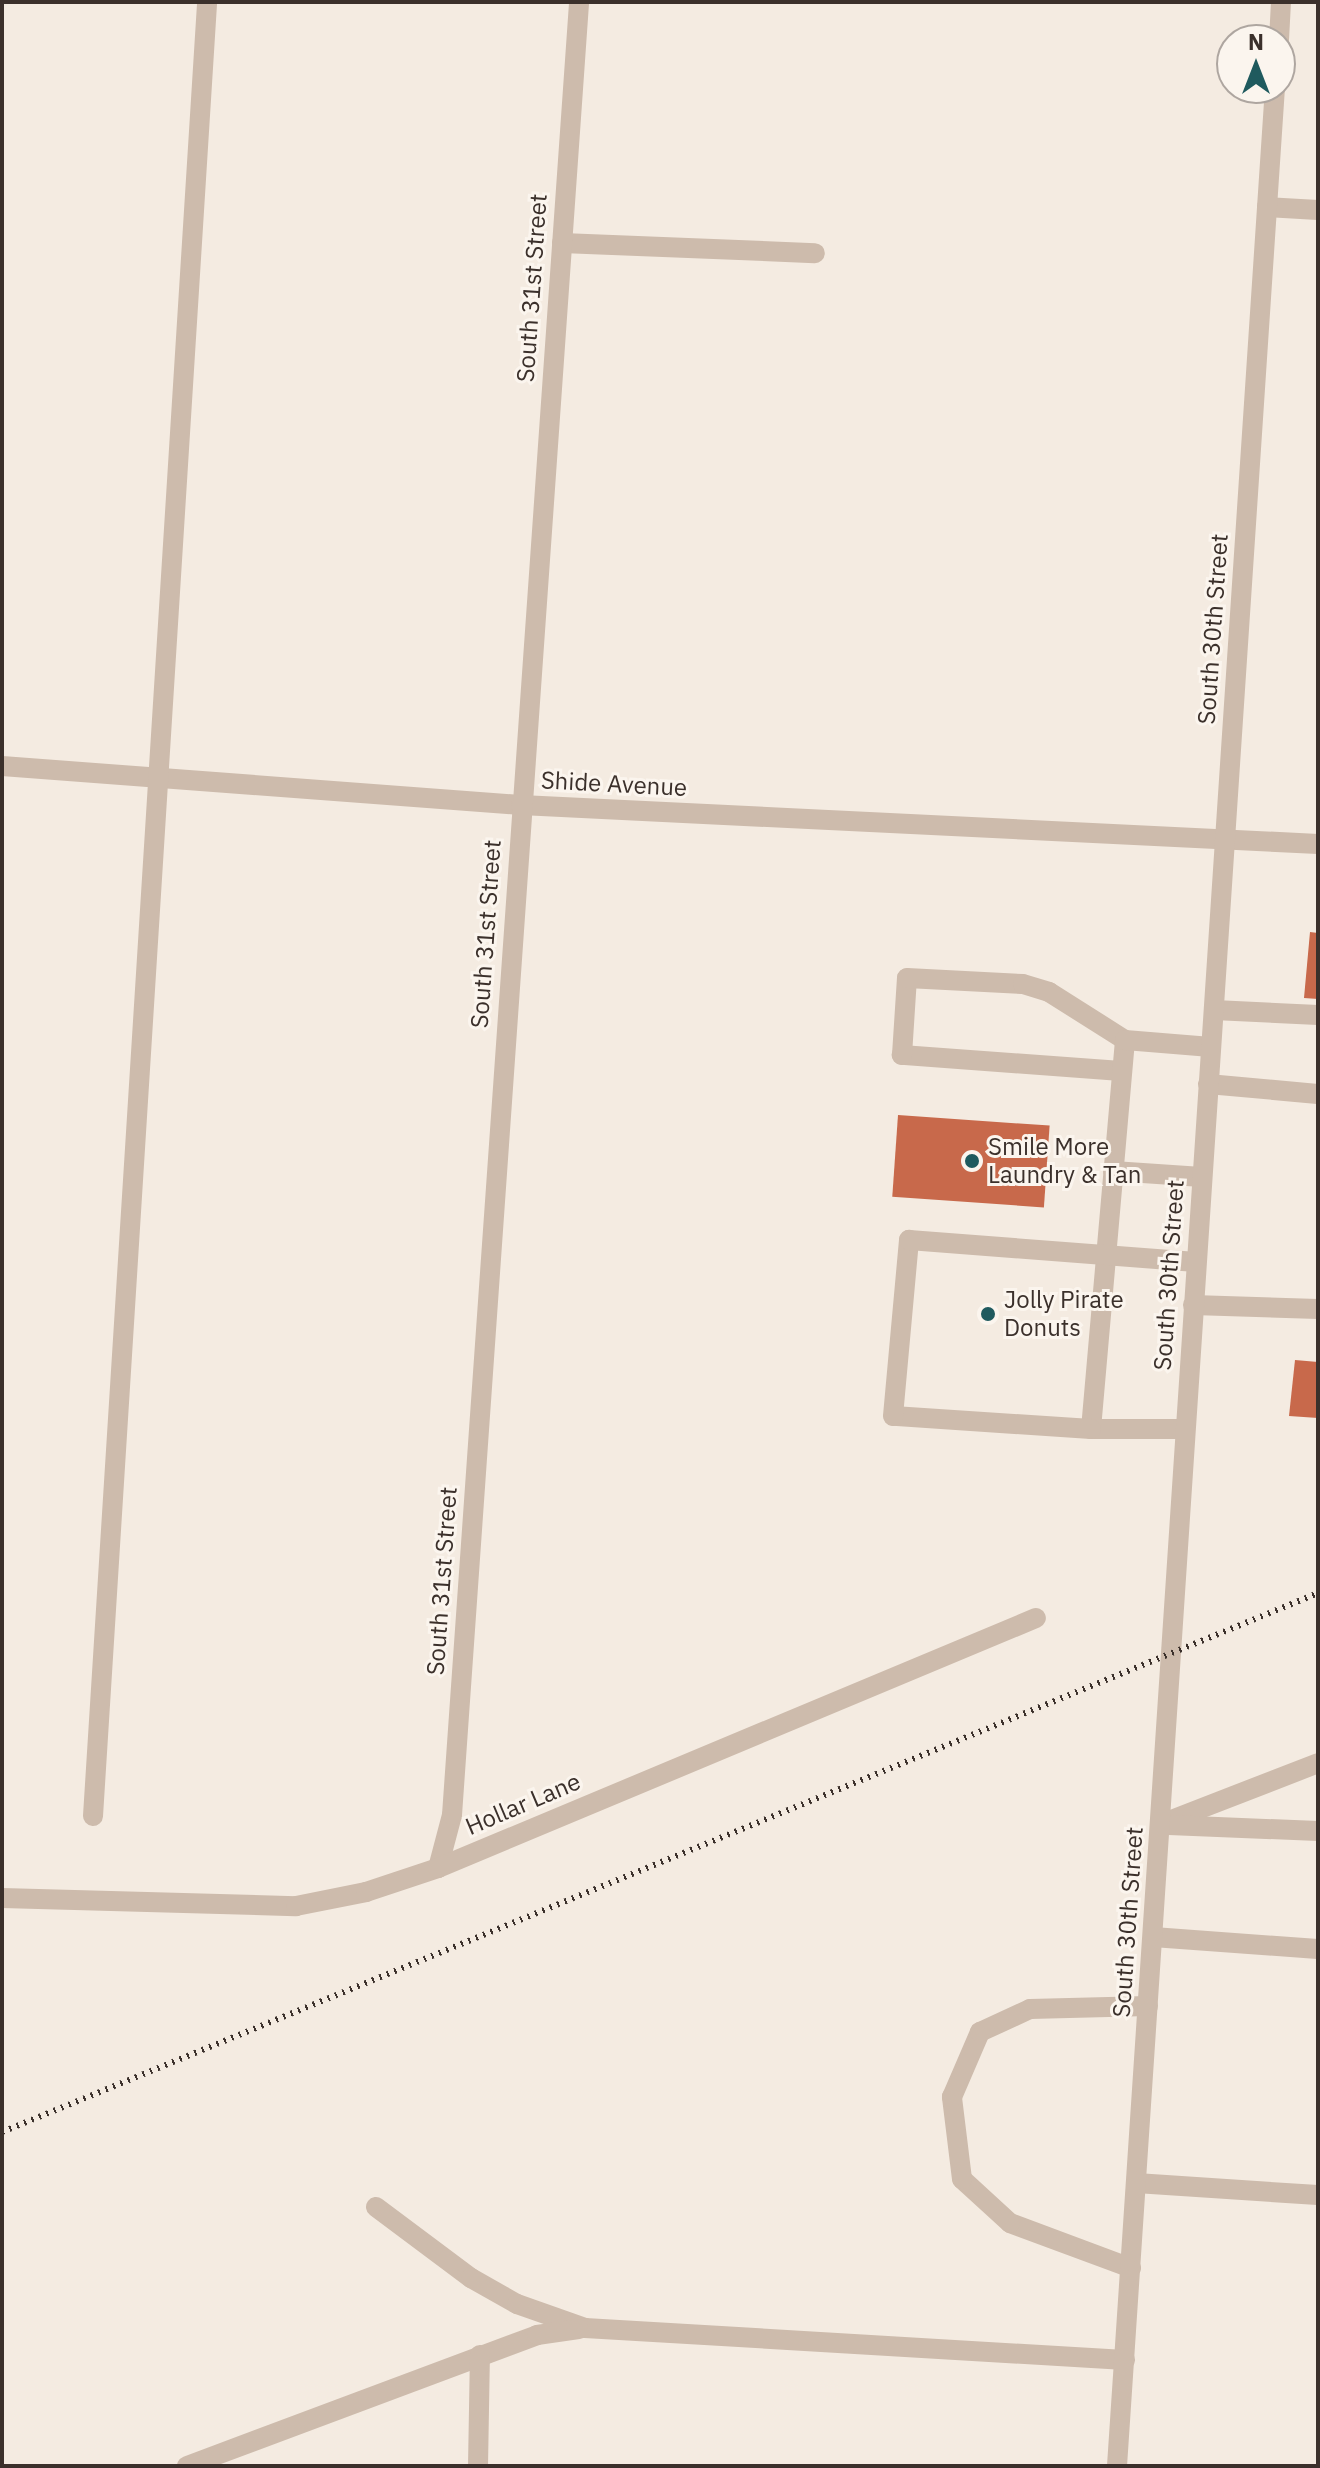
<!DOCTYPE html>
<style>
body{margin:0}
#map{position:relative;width:1320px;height:2468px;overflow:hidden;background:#f4ebe1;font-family:"IBM Plex Sans",sans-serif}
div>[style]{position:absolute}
.building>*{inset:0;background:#c8694b;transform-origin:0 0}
.minor>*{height:20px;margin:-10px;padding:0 10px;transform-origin:10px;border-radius:10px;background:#cdbbac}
.rail>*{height:6px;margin-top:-3px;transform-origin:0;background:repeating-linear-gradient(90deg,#3b302b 0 2px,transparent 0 8px)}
.dots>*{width:22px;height:22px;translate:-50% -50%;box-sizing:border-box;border:4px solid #fbf5ee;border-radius:50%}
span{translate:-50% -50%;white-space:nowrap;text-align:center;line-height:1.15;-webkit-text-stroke:6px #fbf5ee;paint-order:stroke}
.street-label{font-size:24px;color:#3b302b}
.poi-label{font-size:24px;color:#3b302b}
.left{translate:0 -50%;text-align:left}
.frame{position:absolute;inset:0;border:4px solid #3b302b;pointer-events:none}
.north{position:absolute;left:1216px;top:24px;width:80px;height:80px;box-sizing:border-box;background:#fbf5ee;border:2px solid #aea6a0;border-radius:50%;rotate:0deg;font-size:22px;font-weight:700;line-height:32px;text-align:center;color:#3b302b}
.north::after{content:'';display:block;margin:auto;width:28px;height:36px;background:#1f5a5e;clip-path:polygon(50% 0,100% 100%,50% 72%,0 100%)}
</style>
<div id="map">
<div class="building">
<div style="clip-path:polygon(1310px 932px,1318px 933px,1318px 999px,1304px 998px)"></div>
<div style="left:898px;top:1115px;width:152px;height:82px;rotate:4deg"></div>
<div style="clip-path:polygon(1295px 1360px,1318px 1362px,1318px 1418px,1289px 1416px)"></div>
</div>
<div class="minor">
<div style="left:1279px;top:40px;width:38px;rotate:-87deg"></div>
<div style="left:1267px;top:207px;width:51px;rotate:3.4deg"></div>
<div style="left:562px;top:243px;width:253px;rotate:2.3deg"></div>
<div style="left:2px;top:766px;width:520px;rotate:4.3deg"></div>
<div style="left:521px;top:805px;width:798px;rotate:2.8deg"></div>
<div style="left:1214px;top:1010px;width:104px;rotate:2.8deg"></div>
<div style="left:1121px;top:1071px;width:220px;rotate:-175.8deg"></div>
<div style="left:902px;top:1055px;width:77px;rotate:-86.3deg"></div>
<div style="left:907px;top:978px;width:116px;rotate:3deg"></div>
<div style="left:1023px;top:984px;width:27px;rotate:17deg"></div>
<div style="left:1049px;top:992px;width:90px;rotate:32.3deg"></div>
<div style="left:1208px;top:1084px;width:110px;rotate:5.2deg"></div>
<div style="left:1113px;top:1171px;width:89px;rotate:3.9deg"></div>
<div style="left:1193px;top:1305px;width:125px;rotate:1.8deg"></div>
<div style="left:1091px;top:1429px;width:390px;rotate:-85deg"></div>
<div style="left:1125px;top:1040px;width:86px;rotate:4.7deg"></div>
<div style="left:1184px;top:1429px;width:93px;rotate:180deg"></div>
<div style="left:1091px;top:1429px;width:198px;rotate:-176.2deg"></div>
<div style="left:893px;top:1416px;width:177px;rotate:-84.8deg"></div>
<div style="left:909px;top:1240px;width:288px;rotate:4.4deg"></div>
<div style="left:93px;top:1816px;width:1818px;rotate:-86.4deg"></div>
<div style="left:1161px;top:1824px;width:168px;rotate:-21.2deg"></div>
<div style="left:1169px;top:1825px;width:149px;rotate:2.3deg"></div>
<div style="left:438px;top:1868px;width:55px;rotate:-75.2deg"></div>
<div style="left:452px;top:1815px;width:1817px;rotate:-85.99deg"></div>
<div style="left:2px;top:1898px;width:294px;rotate:1.6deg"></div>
<div style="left:296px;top:1906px;width:71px;rotate:-11.3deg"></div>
<div style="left:366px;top:1892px;width:76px;rotate:-18.4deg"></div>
<div style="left:438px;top:1868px;width:648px;rotate:-22.69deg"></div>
<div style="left:1153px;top:1937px;width:165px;rotate:4.2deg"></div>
<div style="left:1136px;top:2183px;width:182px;rotate:3.8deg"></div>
<div style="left:376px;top:2207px;width:119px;rotate:36.8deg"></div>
<div style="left:471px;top:2278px;width:53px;rotate:29.5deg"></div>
<div style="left:517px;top:2304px;width:72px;rotate:19.4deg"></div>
<div style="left:585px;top:2328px;width:541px;rotate:3.39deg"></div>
<div style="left:1131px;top:2268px;width:129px;rotate:-159.6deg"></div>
<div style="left:1010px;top:2223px;width:65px;rotate:-137.5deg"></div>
<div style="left:962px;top:2179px;width:83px;rotate:-97deg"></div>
<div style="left:952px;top:2097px;width:71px;rotate:-66.7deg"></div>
<div style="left:980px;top:2032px;width:55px;rotate:-24.7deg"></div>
<div style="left:1030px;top:2009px;width:118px;rotate:-1.5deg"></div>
<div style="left:187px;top:2466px;width:374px;rotate:-20.5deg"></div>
<div style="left:537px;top:2335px;width:42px;rotate:-8.1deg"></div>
<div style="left:478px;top:2466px;width:111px;rotate:-89deg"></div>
<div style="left:1117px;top:2466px;width:2383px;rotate:-86.2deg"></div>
</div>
<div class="rail">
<div style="left:2px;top:2132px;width:1422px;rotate:-22.27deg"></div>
</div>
<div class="dots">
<div style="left:972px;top:1161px;background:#1f5a5e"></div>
<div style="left:988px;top:1314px;background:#1f5a5e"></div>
</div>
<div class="street-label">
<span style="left:532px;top:288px;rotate:-86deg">South 31st Street</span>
<span style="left:1213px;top:629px;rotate:-86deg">South 30th Street</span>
<span style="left:614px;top:784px;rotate:3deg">Shide Avenue</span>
<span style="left:486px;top:934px;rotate:-86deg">South 31st Street</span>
<span style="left:1169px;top:1275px;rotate:-86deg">South 30th Street</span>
<span style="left:442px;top:1581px;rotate:-86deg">South 31st Street</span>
<span style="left:523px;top:1804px;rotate:-23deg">Hollar Lane</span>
<span style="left:1128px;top:1922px;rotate:-86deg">South 30th Street</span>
</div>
<div class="poi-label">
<span class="left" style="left:988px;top:1161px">Smile More<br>Laundry &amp; Tan</span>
<span class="left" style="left:1004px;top:1314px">Jolly Pirate<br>Donuts</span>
</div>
<div class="frame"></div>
<div class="north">N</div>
</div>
